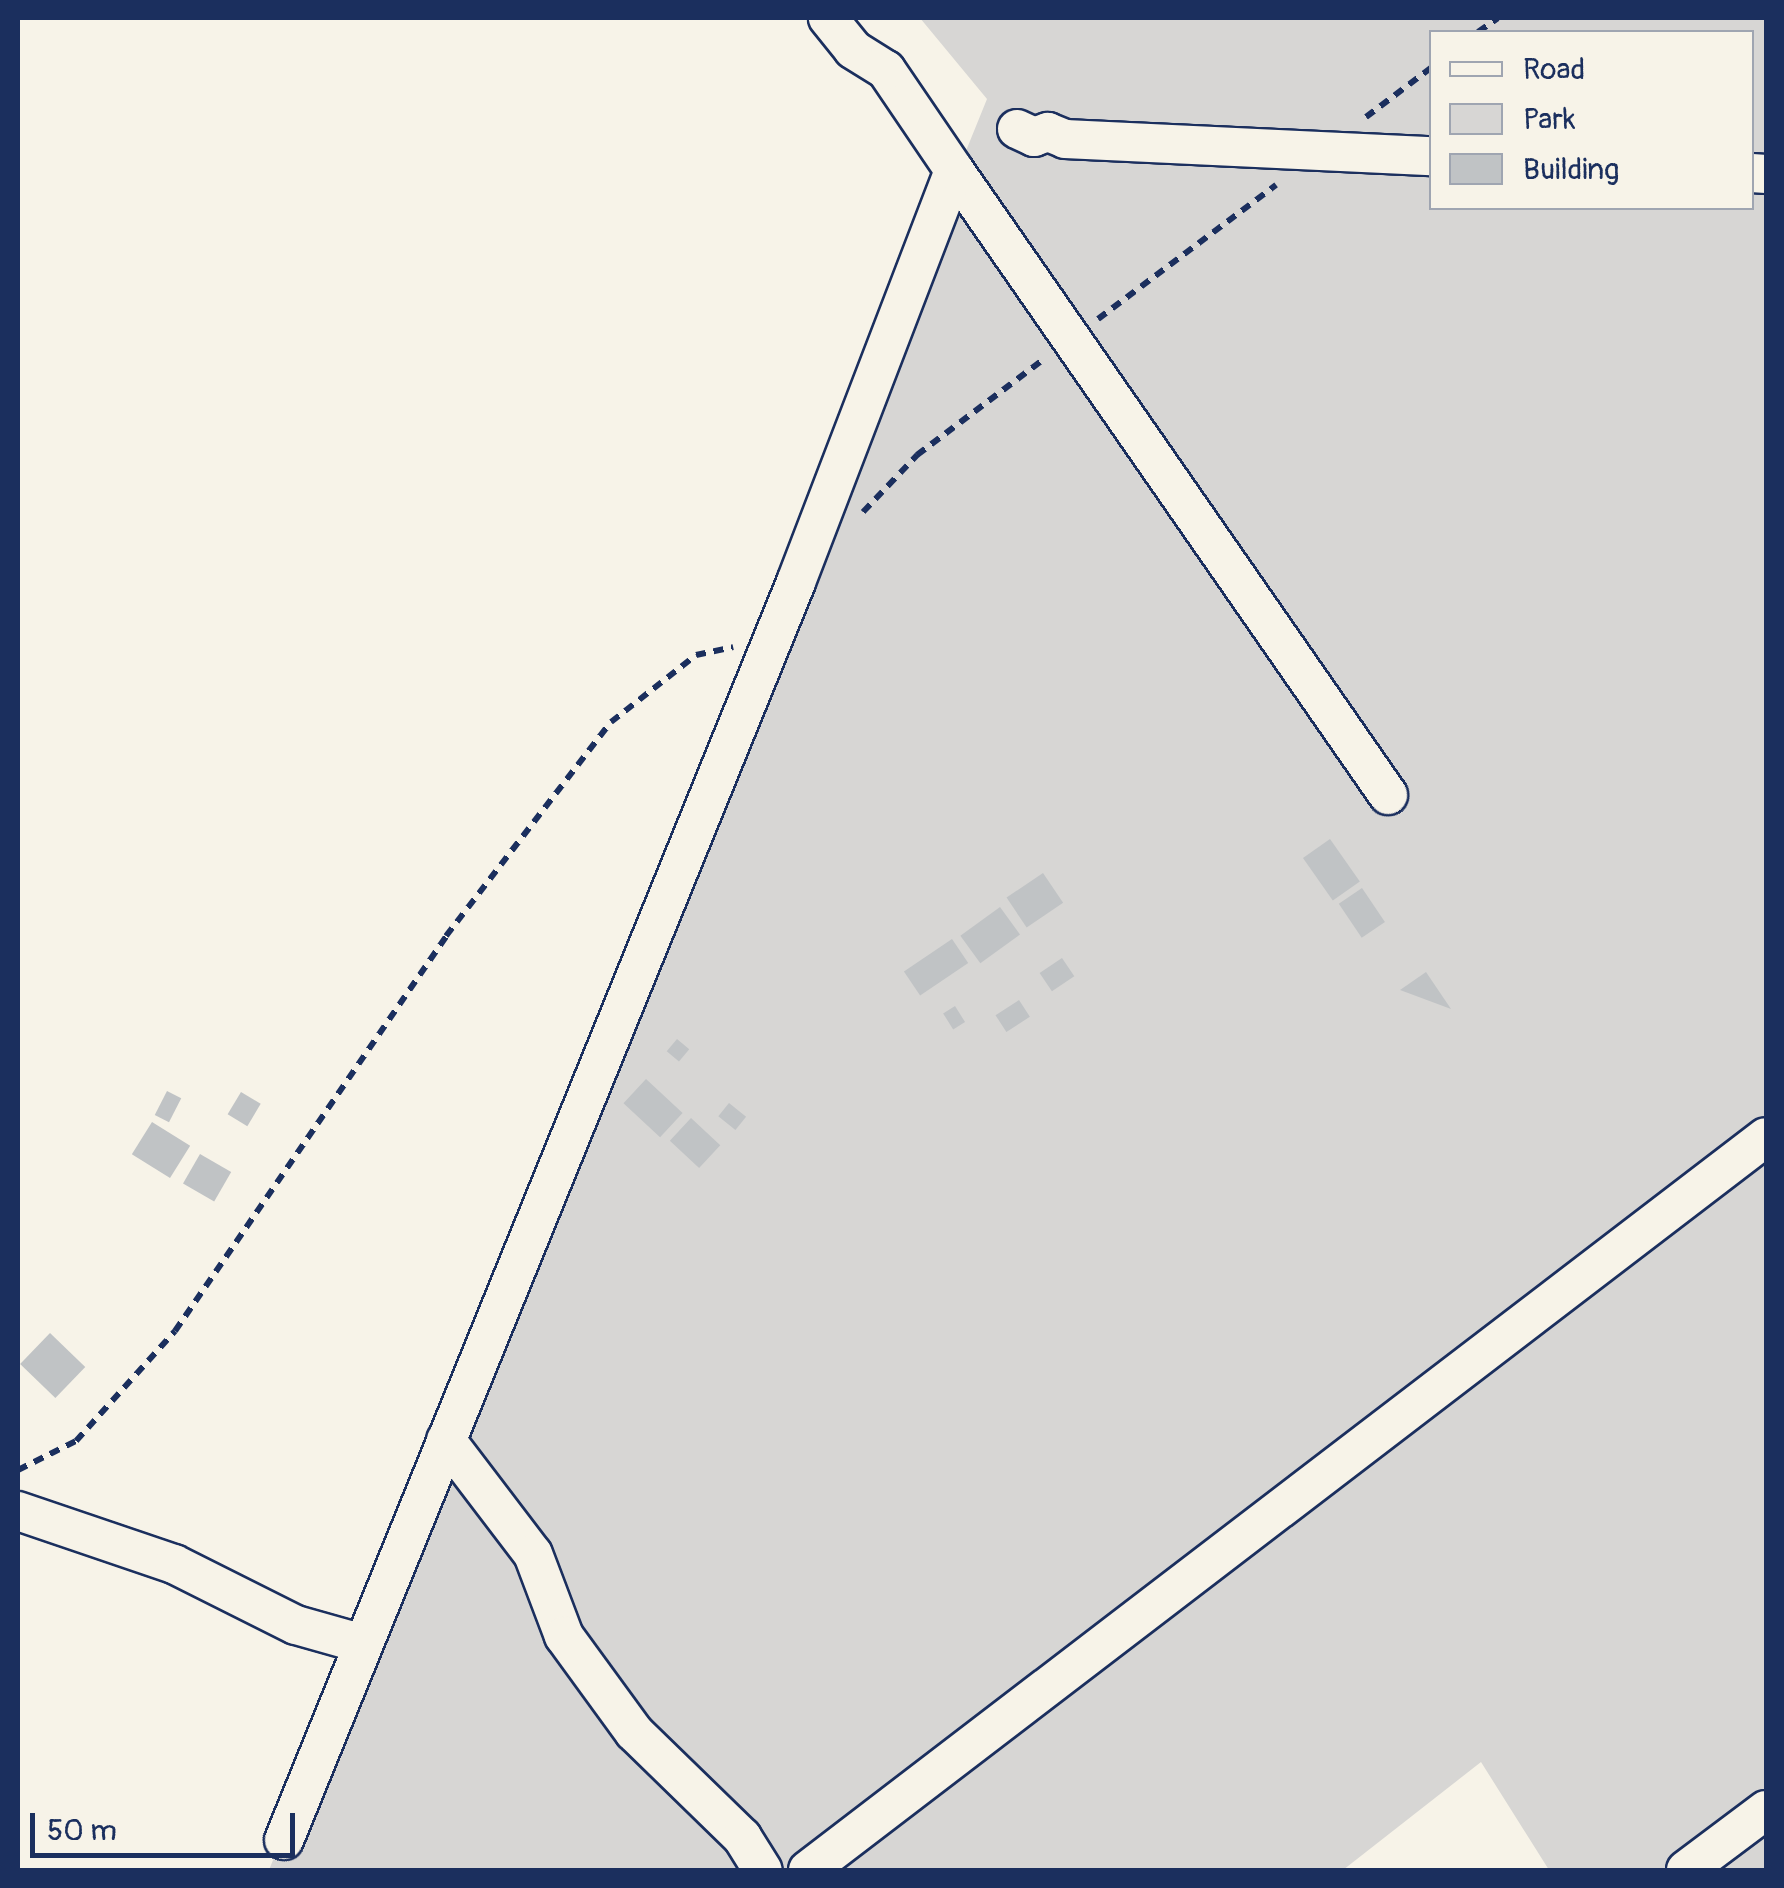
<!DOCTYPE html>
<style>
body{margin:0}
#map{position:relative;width:1784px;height:1888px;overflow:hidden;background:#f7f3e8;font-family:Pangolin,sans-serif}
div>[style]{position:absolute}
.green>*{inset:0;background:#d7d6d4}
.building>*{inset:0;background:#c0c3c5;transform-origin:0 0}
.path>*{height:6px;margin-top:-3px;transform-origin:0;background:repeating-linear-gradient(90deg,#1b2f5e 0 10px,transparent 0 18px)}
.roads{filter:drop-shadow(2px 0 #1b2f5e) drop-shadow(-2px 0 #1b2f5e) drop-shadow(0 2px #1b2f5e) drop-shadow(0 -2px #1b2f5e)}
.street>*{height:38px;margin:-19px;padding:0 19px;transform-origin:19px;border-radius:19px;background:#f7f3e8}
span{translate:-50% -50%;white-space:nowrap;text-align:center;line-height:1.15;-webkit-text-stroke:8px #f7f3e8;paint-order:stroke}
.frame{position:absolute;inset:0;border:20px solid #1b2f5e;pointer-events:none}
.legend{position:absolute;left:1429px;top:30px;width:325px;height:180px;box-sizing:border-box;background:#f7f3e8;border:2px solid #9fa5b1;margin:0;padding:12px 18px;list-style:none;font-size:30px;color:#1b2f5e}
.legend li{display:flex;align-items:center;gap:20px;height:50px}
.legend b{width:50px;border:2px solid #9fa5b1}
.scale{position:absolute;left:30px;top:1813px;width:265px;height:45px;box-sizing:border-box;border:5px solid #1b2f5e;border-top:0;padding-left:12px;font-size:30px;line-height:35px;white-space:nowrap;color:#1b2f5e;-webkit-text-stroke:8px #f7f3e8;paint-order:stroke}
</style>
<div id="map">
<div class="green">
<div style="clip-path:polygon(evenodd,920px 18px,1766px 18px,1766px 1870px,1549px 1870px,1481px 1762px,1343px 1870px,269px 1870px,987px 99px,920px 18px,1432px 32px,1752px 32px,1752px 208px,1432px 208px,1432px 32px)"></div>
</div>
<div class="building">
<div style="left:1330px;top:839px;width:52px;height:33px;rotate:55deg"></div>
<div style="left:1043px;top:873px;width:36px;height:44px;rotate:56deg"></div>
<div style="left:1362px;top:888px;width:41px;height:28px;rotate:56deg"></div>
<div style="left:1000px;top:907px;width:34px;height:49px;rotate:54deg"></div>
<div style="left:952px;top:939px;width:29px;height:58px;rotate:56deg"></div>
<div style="left:1062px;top:958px;width:22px;height:27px;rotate:56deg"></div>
<div style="clip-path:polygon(1426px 972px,1451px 1009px,1400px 990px)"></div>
<div style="left:1019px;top:1000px;width:20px;height:28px;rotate:57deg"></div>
<div style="left:955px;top:1006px;width:19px;height:14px;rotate:58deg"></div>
<div style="left:677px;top:1039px;width:16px;height:16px;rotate:40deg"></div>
<div style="left:646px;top:1079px;width:50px;height:33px;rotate:43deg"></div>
<div style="left:167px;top:1091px;width:16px;height:27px;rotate:27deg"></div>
<div style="left:241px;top:1092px;width:23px;height:26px;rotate:31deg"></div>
<div style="left:729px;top:1103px;width:22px;height:17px;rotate:39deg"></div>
<div style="left:691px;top:1118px;width:40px;height:31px;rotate:43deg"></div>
<div style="left:152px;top:1122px;width:45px;height:38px;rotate:32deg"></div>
<div style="left:200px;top:1154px;width:36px;height:34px;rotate:30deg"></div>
<div style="left:50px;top:1333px;width:49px;height:43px;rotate:44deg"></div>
</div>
<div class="path">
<div style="left:1478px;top:32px;width:24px;rotate:-35deg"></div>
<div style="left:1366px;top:117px;width:83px;rotate:-37.1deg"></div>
<div style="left:1098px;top:319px;width:223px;rotate:-37deg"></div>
<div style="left:863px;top:512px;width:79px;rotate:-46.5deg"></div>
<div style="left:917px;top:455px;width:159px;rotate:-37.1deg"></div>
<div style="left:18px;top:1470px;width:65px;rotate:-26.6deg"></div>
<div style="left:76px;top:1441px;width:148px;rotate:-48deg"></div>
<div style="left:175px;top:1331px;width:479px;rotate:-55.5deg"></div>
<div style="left:446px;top:936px;width:270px;rotate:-52.4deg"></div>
<div style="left:611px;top:722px;width:108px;rotate:-38.2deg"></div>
<div style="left:696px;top:655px;width:38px;rotate:-12deg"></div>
</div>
<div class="roads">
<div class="street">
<div style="left:1017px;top:129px;width:19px;rotate:25deg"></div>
<div style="left:1034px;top:137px;width:15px;rotate:-20deg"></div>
<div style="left:1048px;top:132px;width:18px;rotate:22deg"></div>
<div style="left:1065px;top:139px;width:367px;rotate:2.7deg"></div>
<div style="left:954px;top:170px;width:761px;rotate:55.22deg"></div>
<div style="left:1752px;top:173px;width:14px;rotate:4deg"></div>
<div style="left:446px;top:1440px;width:143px;rotate:52.7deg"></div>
<div style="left:533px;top:1554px;width:88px;rotate:69.3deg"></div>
<div style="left:564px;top:1636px;width:119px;rotate:53.9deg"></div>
<div style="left:634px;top:1732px;width:151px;rotate:44.2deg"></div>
<div style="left:742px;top:1837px;width:39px;rotate:58deg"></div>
<div style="left:18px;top:1511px;width:165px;rotate:18.8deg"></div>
<div style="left:174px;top:1564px;width:136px;rotate:26.6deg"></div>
<div style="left:296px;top:1625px;width:70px;rotate:15.8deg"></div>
<div style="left:284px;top:1840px;width:1358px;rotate:-67.85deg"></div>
<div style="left:796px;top:582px;width:441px;rotate:-69deg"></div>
<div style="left:954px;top:170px;width:121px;rotate:-124.2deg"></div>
<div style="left:886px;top:70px;width:39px;rotate:-148deg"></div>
<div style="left:853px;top:49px;width:40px;rotate:-129deg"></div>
<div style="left:808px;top:1870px;width:1206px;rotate:-37.42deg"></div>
<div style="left:1686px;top:1870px;width:100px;rotate:-36.9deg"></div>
</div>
</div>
<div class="frame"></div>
<ul class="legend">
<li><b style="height:12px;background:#f7f3e8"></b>Road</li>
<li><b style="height:28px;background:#d7d6d4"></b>Park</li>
<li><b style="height:28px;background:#c0c3c5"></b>Building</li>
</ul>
<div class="scale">50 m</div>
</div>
